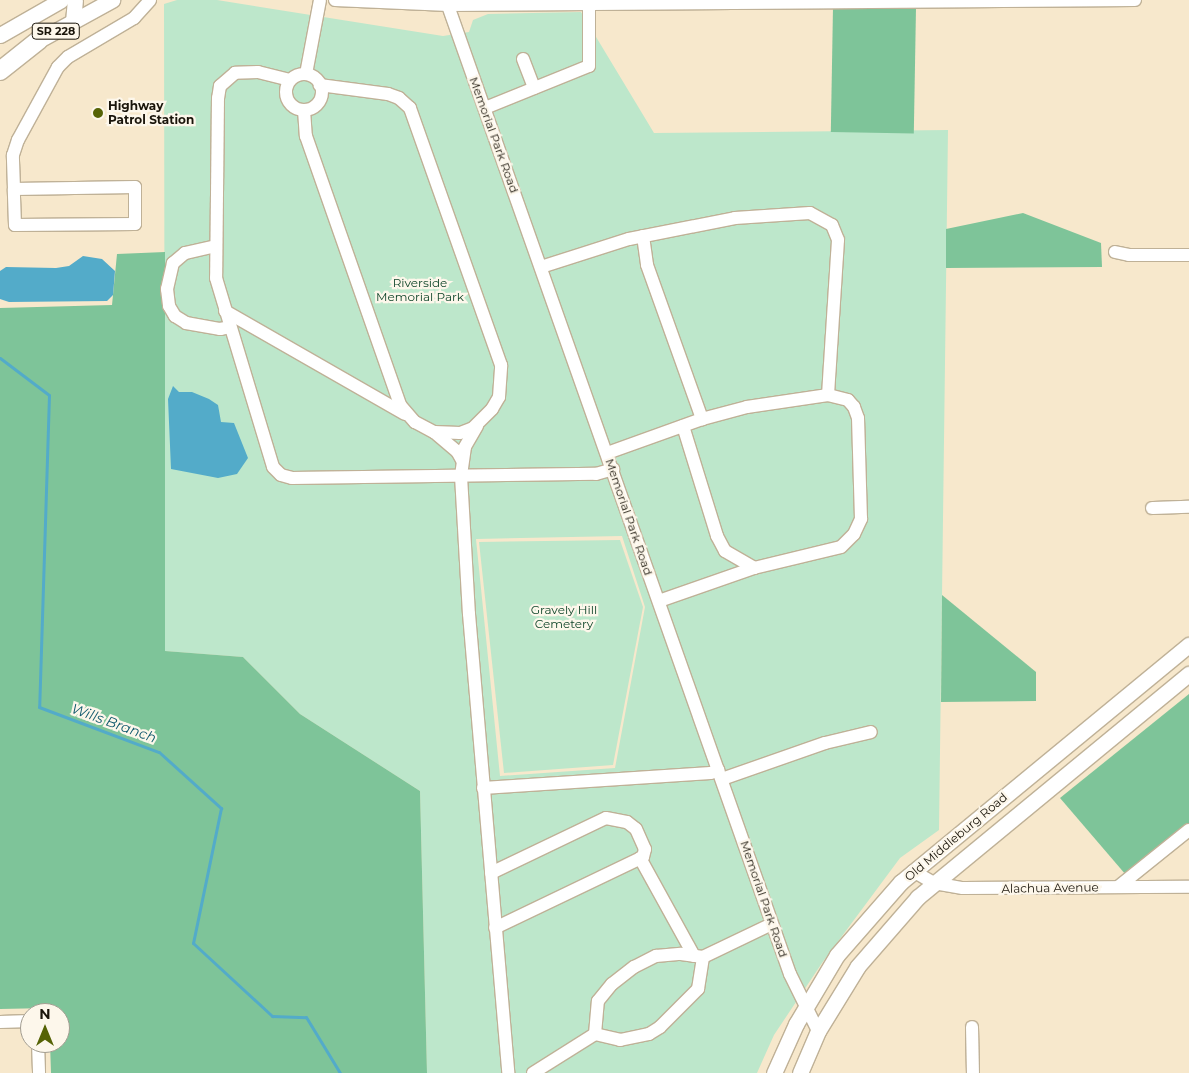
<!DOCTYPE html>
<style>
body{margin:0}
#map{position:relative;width:1189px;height:1073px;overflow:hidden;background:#f7e8cc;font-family:Montserrat,sans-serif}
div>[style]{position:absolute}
.green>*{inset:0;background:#bde7cb}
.forest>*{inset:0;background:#7ec499;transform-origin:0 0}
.water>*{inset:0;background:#53abc9}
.stream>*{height:3px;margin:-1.5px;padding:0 1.5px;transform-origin:1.5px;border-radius:1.5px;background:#53abc9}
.roads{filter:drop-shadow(1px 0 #bfb197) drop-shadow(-1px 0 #bfb197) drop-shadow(0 1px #bfb197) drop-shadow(0 -1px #bfb197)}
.minor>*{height:12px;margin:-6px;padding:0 6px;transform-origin:6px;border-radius:6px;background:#fff}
.minor>.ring{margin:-6px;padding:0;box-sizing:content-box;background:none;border:12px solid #fff;border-radius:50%}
.major>*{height:15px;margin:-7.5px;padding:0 7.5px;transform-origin:7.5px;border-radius:7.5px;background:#fff}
.highway>*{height:18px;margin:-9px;padding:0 9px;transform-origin:9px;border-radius:9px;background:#fff}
.dots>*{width:14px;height:14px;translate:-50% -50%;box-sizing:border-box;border:2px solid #fdf7eb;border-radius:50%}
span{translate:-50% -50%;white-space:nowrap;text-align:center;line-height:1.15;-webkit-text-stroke:4.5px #fdf7eb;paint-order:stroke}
.shield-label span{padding:1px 4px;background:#fdf7eb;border:1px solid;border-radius:4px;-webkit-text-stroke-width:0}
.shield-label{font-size:11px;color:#1a150b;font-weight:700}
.poi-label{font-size:12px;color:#1a150b;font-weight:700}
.left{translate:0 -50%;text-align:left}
.street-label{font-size:12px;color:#1a150b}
.park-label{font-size:12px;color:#10462a}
.water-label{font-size:14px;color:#0f586d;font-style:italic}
.north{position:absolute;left:20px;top:1003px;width:50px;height:50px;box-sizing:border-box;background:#fdf7eb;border:1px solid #a29d91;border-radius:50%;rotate:0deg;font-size:14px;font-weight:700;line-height:20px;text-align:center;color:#1a150b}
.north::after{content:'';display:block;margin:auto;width:18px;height:22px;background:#566306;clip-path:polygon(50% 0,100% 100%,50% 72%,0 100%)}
</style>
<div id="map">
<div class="green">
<div style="clip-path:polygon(evenodd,177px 0,217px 0,443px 36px,469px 32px,473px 20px,488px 14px,581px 12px,654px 133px,948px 130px,939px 830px,900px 858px,822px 963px,774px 1035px,757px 1073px,427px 1073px,420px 791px,300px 714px,243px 657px,165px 651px,164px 4px,177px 0,622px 536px,645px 607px,615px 768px,500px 776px,476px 539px,622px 536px)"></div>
<div style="clip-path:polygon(620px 540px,643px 607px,613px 765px,504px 773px,479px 542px)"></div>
</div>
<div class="forest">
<div style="left:833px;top:7px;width:83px;height:125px;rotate:1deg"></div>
<div style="clip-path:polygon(1023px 213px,1101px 243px,1102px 267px,946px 268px,946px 229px)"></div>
<div style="clip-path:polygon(165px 252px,165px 651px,243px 657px,300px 714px,420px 791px,427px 1073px,51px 1073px,50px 1043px,60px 1043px,60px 1013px,49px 1013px,49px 1008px,0 1009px,0 308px,112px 305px,117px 254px)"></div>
<div style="clip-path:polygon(942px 595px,1036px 672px,1036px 701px,941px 702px)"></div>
<div style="clip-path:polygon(1189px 694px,1189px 824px,1126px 875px,1060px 798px)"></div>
</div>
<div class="water">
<div style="clip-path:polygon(83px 256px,102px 259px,115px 271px,113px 295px,107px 301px,9px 302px,0 299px,0 271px,6px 267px,56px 268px,69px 266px)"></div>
<div style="clip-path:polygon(173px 386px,179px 392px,192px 392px,209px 399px,218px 405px,221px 422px,234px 423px,248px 458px,237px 474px,218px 478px,171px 469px,168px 399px)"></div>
</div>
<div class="stream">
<div style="left:0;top:358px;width:61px;rotate:37.1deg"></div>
<div style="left:49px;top:395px;width:312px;rotate:91.8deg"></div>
<div style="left:39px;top:707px;width:128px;rotate:20.6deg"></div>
<div style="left:159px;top:752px;width:84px;rotate:42.1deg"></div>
<div style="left:221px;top:808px;width:138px;rotate:101.7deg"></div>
<div style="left:193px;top:943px;width:108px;rotate:42.7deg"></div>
<div style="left:272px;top:1016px;width:34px;rotate:2deg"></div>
<div style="left:306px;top:1017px;width:66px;rotate:58.7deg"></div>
</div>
<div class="roads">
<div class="minor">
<div style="left:335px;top:0;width:113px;rotate:2.5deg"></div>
<div style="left:448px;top:5px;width:687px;rotate:-0.42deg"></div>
<div style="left:446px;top:0;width:1033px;rotate:70.55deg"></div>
<div style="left:790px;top:974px;width:64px;rotate:63.8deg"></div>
<div style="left:523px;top:59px;width:31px;rotate:69deg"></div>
<div class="ring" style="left:286px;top:74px;width:24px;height:24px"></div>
<div style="left:306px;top:74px;width:75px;rotate:-79.3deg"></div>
<div style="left:290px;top:80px;width:33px;rotate:-166deg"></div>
<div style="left:258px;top:72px;width:23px;rotate:178deg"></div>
<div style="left:235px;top:73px;width:20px;rotate:139deg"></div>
<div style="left:220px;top:86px;width:12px;rotate:99deg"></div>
<div style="left:218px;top:98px;width:180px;rotate:90.6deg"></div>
<div style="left:216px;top:278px;width:197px;rotate:73.2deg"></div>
<div style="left:273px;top:467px;width:11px;rotate:45deg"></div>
<div style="left:281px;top:475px;width:11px;rotate:15deg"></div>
<div style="left:292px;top:478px;width:304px;rotate:-0.8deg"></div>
<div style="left:596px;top:474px;width:18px;rotate:-16deg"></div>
<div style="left:485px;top:108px;width:112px;rotate:-22deg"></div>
<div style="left:589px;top:66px;width:62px;rotate:-90deg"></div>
<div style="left:304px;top:110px;width:26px;rotate:86deg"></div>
<div style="left:306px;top:136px;width:285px;rotate:70.7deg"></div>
<div style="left:400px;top:405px;width:23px;rotate:49deg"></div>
<div style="left:415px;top:422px;width:21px;rotate:28deg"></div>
<div style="left:434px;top:432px;width:26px;rotate:2deg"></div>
<div style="left:460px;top:433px;width:14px;rotate:-21deg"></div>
<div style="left:473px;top:428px;width:27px;rotate:-45deg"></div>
<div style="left:492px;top:409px;width:14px;rotate:-60deg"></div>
<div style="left:499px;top:397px;width:32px;rotate:-86deg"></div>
<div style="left:501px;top:365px;width:273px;rotate:-109.5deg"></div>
<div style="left:410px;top:108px;width:15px;rotate:-138deg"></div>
<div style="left:399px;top:98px;width:12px;rotate:-160deg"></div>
<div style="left:388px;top:94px;width:69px;rotate:-172.5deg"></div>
<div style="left:14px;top:189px;width:121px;rotate:-0.9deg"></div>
<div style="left:135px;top:187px;width:37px;rotate:90deg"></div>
<div style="left:135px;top:224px;width:120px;rotate:179.5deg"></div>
<div style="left:15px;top:225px;width:36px;rotate:-92deg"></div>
<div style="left:14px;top:189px;width:34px;rotate:-92deg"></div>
<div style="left:13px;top:155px;width:16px;rotate:-72deg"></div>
<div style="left:18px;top:140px;width:83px;rotate:-61.3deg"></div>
<div style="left:58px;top:67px;width:14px;rotate:-45deg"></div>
<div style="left:68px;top:57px;width:77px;rotate:-30.6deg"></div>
<div style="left:134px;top:18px;width:24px;rotate:-48deg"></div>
<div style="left:643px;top:236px;width:29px;rotate:82deg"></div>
<div style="left:647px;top:265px;width:164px;rotate:70.3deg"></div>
<div style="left:216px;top:246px;width:32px;rotate:167deg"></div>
<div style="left:185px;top:253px;width:16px;rotate:140deg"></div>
<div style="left:173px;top:263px;width:27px;rotate:103deg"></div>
<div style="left:167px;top:289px;width:17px;rotate:83deg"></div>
<div style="left:169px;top:306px;width:12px;rotate:59deg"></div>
<div style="left:175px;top:316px;width:13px;rotate:32deg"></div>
<div style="left:186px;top:323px;width:35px;rotate:10deg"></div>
<div style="left:220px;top:329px;width:10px;rotate:-11deg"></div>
<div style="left:1115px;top:252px;width:14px;rotate:12deg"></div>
<div style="left:1129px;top:255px;width:60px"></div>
<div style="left:541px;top:267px;width:92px;rotate:-17.7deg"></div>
<div style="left:629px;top:239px;width:108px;rotate:-11.2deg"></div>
<div style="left:735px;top:218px;width:75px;rotate:-3.8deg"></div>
<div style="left:810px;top:213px;width:25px;rotate:29deg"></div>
<div style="left:832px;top:225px;width:16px;rotate:68deg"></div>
<div style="left:838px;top:240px;width:155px;rotate:93.7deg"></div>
<div style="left:828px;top:395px;width:82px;rotate:171.6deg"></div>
<div style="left:747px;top:407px;width:47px;rotate:165.1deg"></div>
<div style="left:702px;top:419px;width:101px;rotate:160.3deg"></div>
<div style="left:225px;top:311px;width:207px;rotate:29.8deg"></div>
<div style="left:477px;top:426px;width:24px;rotate:120deg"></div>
<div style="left:465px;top:447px;width:29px;rotate:98deg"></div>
<div style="left:461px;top:476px;width:138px;rotate:86.7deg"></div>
<div style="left:469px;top:614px;width:461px;rotate:85.1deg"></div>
<div style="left:683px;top:426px;width:115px;rotate:72.8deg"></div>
<div style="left:717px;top:536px;width:17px;rotate:62deg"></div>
<div style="left:725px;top:551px;width:34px;rotate:30deg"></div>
<div style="left:434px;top:432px;width:30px;rotate:40deg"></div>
<div style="left:457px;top:451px;width:10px;rotate:61deg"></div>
<div style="left:1152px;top:508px;width:37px;rotate:-2deg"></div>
<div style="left:659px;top:601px;width:101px;rotate:-19.2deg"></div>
<div style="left:754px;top:568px;width:89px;rotate:-13.6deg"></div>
<div style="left:841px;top:547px;width:18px;rotate:-45deg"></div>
<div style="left:854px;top:534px;width:17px;rotate:-65deg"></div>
<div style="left:861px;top:519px;width:101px;rotate:-91.7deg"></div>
<div style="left:858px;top:418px;width:12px;rotate:-110deg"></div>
<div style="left:854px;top:407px;width:9px;rotate:-131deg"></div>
<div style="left:848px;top:400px;width:21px;rotate:-166deg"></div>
<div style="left:722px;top:779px;width:109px;rotate:-19.3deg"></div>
<div style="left:825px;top:743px;width:47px;rotate:-13.4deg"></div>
<div style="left:483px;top:788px;width:228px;rotate:-3.8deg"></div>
<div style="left:711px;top:773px;width:8px;rotate:-23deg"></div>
<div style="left:640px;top:858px;width:112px;rotate:61.1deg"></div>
<div style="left:913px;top:871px;width:24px;rotate:30deg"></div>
<div style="left:934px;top:883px;width:29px;rotate:10deg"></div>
<div style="left:963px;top:888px;width:226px;rotate:-0.3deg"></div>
<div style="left:491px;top:873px;width:127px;rotate:-25.6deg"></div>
<div style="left:606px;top:818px;width:21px;rotate:11deg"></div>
<div style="left:627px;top:822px;width:11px;rotate:38deg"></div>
<div style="left:636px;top:829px;width:22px;rotate:66deg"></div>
<div style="left:645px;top:849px;width:8px;rotate:104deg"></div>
<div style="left:643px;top:857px;width:164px;rotate:154.4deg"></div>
<div style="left:1118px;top:887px;width:91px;rotate:-38.8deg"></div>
<div style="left:0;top:1022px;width:30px;rotate:-2deg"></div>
<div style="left:972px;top:1027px;width:46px;rotate:88.8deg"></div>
<div style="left:595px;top:1034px;width:26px;rotate:13deg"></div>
<div style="left:620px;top:1040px;width:30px;rotate:-12deg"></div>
<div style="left:649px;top:1034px;width:13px;rotate:-32deg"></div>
<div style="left:660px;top:1027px;width:54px;rotate:-45deg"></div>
<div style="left:698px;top:989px;width:32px;rotate:-81deg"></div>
<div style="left:38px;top:1043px;width:30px;rotate:88deg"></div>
<div style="left:533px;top:1073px;width:73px;rotate:-32.2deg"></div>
<div style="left:595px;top:1034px;width:33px;rotate:-85deg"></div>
<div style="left:598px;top:1001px;width:22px;rotate:-51deg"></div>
<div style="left:612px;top:984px;width:28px;rotate:-38deg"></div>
<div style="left:634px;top:967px;width:25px;rotate:-27deg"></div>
<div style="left:656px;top:956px;width:25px;rotate:-5deg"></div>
<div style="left:681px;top:954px;width:22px;rotate:8deg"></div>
<div style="left:703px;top:957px;width:76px;rotate:-25.6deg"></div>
</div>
<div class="major">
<div style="left:73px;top:22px;width:22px;rotate:-85deg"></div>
<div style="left:0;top:35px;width:70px;rotate:-29.8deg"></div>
<div style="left:30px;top:45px;width:94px;rotate:-28.8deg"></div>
<div style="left:774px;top:1073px;width:54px;rotate:-65.8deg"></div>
<div style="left:796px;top:1024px;width:80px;rotate:-59.3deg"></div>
<div style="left:837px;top:955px;width:97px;rotate:-48.8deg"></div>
<div style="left:901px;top:882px;width:373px;rotate:-39.5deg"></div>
<div style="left:800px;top:1073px;width:46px;rotate:-66.8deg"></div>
<div style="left:818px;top:1031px;width:76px;rotate:-58.4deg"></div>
<div style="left:858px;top:966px;width:91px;rotate:-49deg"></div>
<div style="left:918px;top:897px;width:351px;rotate:-39.5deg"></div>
</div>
<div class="highway">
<div style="left:0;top:71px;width:50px;rotate:-38.5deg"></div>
</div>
</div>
<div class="dots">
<div style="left:98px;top:113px;background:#566306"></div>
</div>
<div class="shield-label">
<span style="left:56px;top:31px">SR 228</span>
</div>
<div class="poi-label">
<span class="left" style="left:108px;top:113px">Highway<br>Patrol Station</span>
</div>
<div class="street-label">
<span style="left:494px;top:135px;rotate:70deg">Memorial Park Road</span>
<span style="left:629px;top:517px;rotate:71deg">Memorial Park Road</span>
<span style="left:956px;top:837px;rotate:-40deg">Old Middleburg Road</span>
<span style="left:1050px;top:888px;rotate:-1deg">Alachua Avenue</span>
<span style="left:764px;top:899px;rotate:71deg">Memorial Park Road</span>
</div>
<div class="park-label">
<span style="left:420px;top:290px">Riverside<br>Memorial Park</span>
<span style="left:564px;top:617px">Gravely Hill<br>Cemetery</span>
</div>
<div class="water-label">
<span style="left:114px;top:723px;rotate:20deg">Wills Branch</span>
</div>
<div class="north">N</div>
</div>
